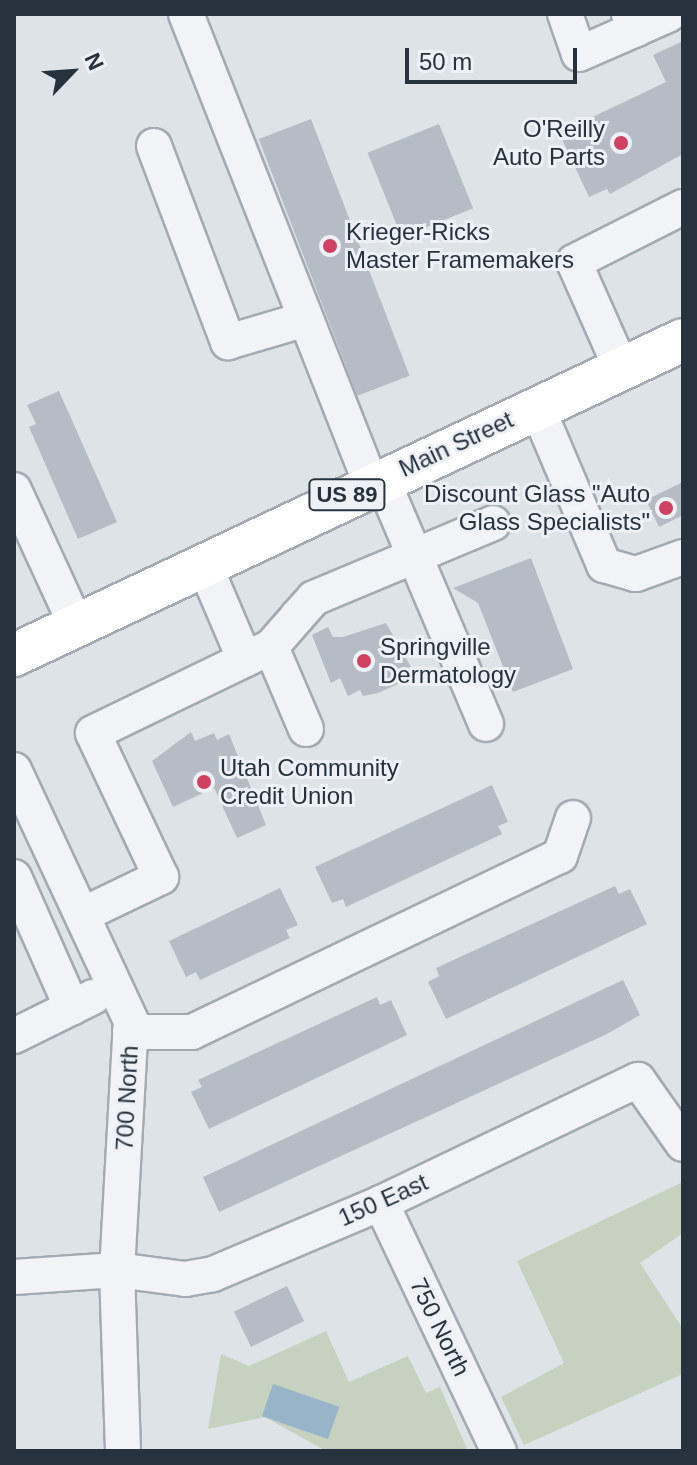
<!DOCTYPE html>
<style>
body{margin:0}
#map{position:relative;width:697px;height:1465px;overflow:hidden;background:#dee3e8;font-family:Helvetica,sans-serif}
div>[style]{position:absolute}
.green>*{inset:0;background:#c5d2bf}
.water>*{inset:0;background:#98b4c9;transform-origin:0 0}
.building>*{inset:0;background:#b5bcc5;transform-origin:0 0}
.roads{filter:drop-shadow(2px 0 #a3aab2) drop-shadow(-2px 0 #a3aab2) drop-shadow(0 2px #a3aab2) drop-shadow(0 -2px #a3aab2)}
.minor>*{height:34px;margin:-17px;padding:0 17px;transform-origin:17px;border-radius:17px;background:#f1f3f6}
.major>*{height:42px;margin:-21px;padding:0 21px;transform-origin:21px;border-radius:21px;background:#fff}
.dots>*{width:22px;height:22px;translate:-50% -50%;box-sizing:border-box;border:4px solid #edf1f5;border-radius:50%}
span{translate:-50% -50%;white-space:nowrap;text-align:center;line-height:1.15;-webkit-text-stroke:6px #edf1f5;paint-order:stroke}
.shield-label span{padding:2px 6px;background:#edf1f5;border:2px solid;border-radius:6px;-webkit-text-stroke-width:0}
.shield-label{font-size:22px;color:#27323f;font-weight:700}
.poi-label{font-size:24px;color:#27323f}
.right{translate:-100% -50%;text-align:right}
.left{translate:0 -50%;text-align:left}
.street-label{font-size:24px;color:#27323f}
.frame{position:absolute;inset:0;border:16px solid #27323f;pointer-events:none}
.north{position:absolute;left:32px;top:32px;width:80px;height:80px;-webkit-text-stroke:6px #edf1f5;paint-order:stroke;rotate:65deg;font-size:22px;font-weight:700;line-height:32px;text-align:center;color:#27323f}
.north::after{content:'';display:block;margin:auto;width:28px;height:36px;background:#27323f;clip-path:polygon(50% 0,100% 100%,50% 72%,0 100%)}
.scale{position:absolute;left:405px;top:48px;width:172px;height:36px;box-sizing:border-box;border:4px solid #27323f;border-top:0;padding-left:10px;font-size:24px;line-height:28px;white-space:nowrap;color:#27323f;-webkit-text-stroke:6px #edf1f5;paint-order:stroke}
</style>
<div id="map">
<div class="green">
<div style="clip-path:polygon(683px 1182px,683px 1233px,640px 1263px,683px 1329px,683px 1374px,524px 1445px,501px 1397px,564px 1363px,517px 1261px)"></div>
<div style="clip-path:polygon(326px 1331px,349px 1382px,408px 1356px,426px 1393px,440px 1387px,468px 1451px,326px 1451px,265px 1417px,208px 1429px,221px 1354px,249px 1366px)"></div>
</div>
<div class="water">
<div style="left:273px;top:1384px;width:70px;height:34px;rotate:19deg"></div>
</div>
<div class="building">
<div style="clip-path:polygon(683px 41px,683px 154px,610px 194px,607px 189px,589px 197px,559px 133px,666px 82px,653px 55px)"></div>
<div style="left:311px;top:119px;width:275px;height:56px;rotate:69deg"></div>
<div style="left:439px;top:124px;width:91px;height:77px;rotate:68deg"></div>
<div style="clip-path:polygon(59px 391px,117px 522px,78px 539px,29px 427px,36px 424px,27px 405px)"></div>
<div style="clip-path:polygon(683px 482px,683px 515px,659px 527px,646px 500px)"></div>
<div style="clip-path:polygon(531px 558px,573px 669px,513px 692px,478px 603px,453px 588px)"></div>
<div style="clip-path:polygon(386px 623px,411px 667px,403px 670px,407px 680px,378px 693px,363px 696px,360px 690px,348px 696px,340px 678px,331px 683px,312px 635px,328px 627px,333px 637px,343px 637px)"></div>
<div style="clip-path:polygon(191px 732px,195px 741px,214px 733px,217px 740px,229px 734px,266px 825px,237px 838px,214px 788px,173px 807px,152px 761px)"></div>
<div style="clip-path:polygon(492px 785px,508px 822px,498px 826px,502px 834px,346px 907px,343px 899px,332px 903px,315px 867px)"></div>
<div style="clip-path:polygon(615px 886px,619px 894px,630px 889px,647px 924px,446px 1019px,428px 982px,439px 976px,436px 968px)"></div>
<div style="clip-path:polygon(280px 888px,298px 925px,286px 930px,290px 938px,200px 980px,196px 972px,186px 977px,169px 941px)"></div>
<div style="clip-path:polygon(623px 980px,640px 1015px,607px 1034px,219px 1212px,203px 1177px)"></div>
<div style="clip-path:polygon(377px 997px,380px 1005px,391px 1000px,407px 1035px,209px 1129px,191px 1092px,202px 1087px,198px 1080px)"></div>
<div style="left:287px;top:1286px;width:39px;height:59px;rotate:64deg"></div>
</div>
<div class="roads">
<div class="minor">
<div style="left:186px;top:14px;width:505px;rotate:68.51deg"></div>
<div style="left:565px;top:14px;width:42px;rotate:70.7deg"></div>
<div style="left:579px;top:54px;width:62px;rotate:-23.7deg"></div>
<div style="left:629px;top:14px;width:17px;rotate:65deg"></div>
<div style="left:636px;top:29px;width:36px;rotate:-24deg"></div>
<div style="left:154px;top:146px;width:210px;rotate:69.3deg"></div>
<div style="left:228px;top:342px;width:81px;rotate:-16.4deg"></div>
<div style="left:621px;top:368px;width:116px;rotate:-113.9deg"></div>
<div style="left:574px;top:262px;width:122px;rotate:-26.8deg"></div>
<div style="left:537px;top:407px;width:172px;rotate:67deg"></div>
<div style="left:604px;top:565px;width:33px;rotate:16deg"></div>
<div style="left:636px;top:574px;width:50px;rotate:-19.9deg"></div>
<div style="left:382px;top:479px;width:266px;rotate:67deg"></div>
<div style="left:14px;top:490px;width:149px;rotate:65.3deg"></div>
<div style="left:204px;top:564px;width:104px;rotate:66.9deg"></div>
<div style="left:306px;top:729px;width:89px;rotate:-113.1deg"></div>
<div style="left:271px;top:647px;width:40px;rotate:-49deg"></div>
<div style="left:297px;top:617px;width:25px;rotate:-48deg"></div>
<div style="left:314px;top:598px;width:194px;rotate:-22.7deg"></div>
<div style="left:14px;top:770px;width:277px;rotate:65deg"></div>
<div style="left:131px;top:1021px;width:249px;rotate:93.2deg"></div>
<div style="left:117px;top:1270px;width:181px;rotate:88.1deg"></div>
<div style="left:14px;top:877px;width:143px;rotate:66.1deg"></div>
<div style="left:82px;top:915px;width:88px;rotate:-25.7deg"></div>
<div style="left:161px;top:877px;width:159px;rotate:-115.3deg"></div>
<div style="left:93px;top:733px;width:198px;rotate:-25.8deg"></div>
<div style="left:130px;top:1032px;width:62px"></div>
<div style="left:192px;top:1032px;width:408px;rotate:-25.6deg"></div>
<div style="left:560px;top:856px;width:40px;rotate:-71.1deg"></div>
<div style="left:14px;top:1036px;width:88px;rotate:-26.3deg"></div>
<div style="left:381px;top:1203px;width:275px;rotate:64.6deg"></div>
<div style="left:14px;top:1277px;width:103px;rotate:-3.9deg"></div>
<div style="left:117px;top:1270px;width:69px;rotate:7.5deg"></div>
<div style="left:185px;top:1279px;width:28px;rotate:-10deg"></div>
<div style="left:213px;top:1274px;width:182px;rotate:-22.9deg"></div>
<div style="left:381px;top:1203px;width:285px;rotate:-25.6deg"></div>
<div style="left:638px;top:1080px;width:78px;rotate:54.9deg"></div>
</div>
<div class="major">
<div style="left:14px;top:655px;width:739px;rotate:-25.21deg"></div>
</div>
</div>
<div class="dots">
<div style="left:621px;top:143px;background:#cf4062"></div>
<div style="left:330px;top:246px;background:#cf4062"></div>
<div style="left:666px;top:508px;background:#cf4062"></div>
<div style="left:364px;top:661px;background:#cf4062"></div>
<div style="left:204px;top:782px;background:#cf4062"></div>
</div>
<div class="shield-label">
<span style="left:347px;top:495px">US 89</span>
</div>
<div class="poi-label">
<span class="right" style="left:605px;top:143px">O'Reilly<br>Auto Parts</span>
<span class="left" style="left:346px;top:246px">Krieger-Ricks<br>Master Framemakers</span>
<span class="right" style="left:650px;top:508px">Discount Glass "Auto<br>Glass Specialists"</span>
<span class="left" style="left:380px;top:661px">Springville<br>Dermatology</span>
<span class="left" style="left:220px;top:782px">Utah Community<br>Credit Union</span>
</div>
<div class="street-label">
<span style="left:456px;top:444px;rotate:-25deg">Main Street</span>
<span style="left:127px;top:1098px;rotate:-87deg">700 North</span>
<span style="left:383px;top:1200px;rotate:-24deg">150 East</span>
<span style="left:440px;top:1327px;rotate:64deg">750 North</span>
</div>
<div class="frame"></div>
<div class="north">N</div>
<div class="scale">50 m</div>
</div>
